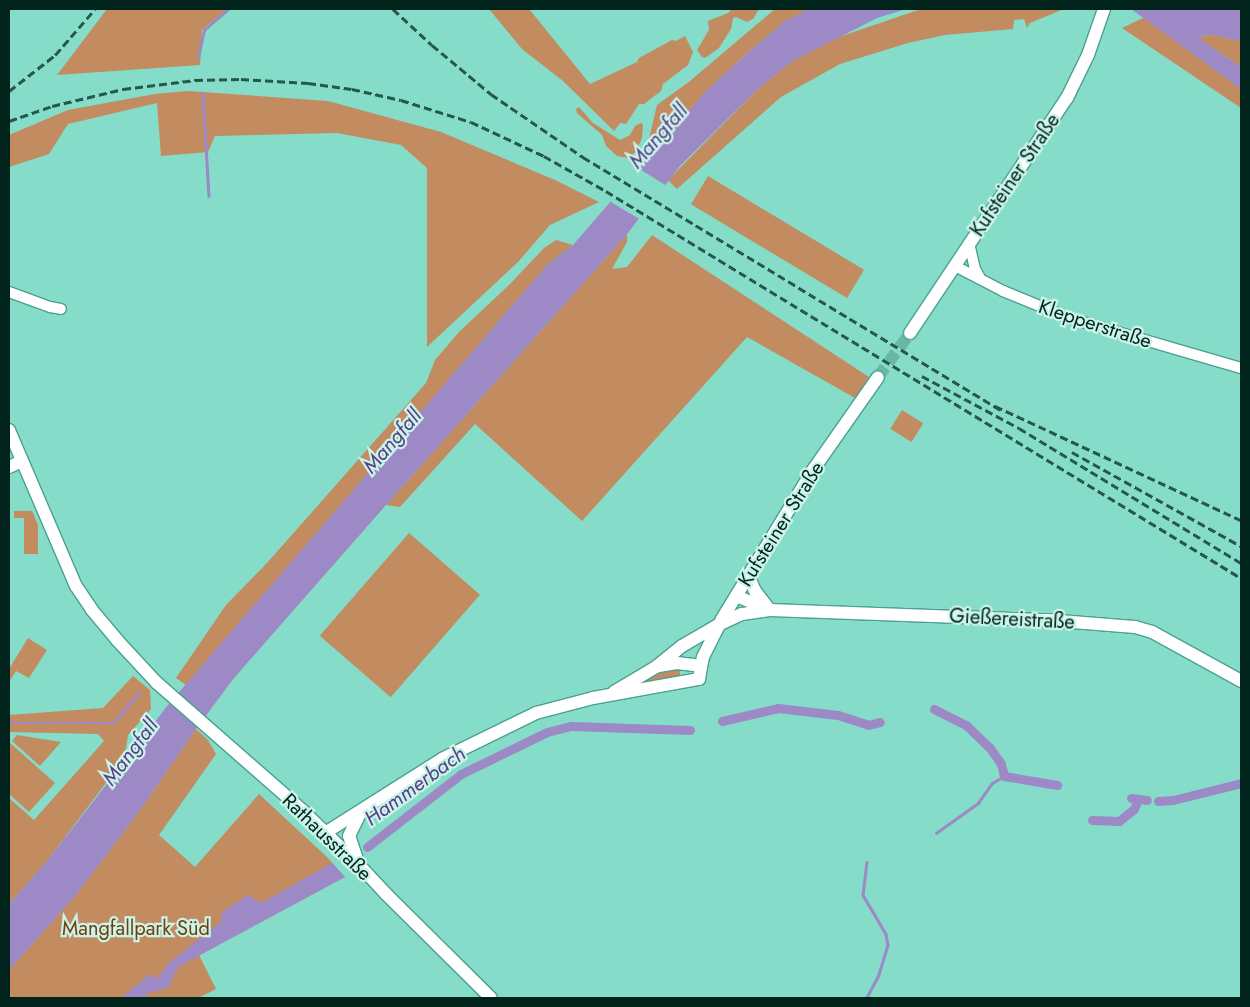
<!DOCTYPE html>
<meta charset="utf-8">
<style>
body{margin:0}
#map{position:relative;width:1250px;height:1007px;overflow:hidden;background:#85dcc8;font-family:Jost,sans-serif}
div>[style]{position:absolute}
.green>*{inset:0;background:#c28b60;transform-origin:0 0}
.water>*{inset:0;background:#9c89c6}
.pier>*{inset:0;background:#85dcc8}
.stream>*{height:2.5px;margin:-1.25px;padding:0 1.25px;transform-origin:1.25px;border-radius:1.25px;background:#9c89c6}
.canal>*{height:9px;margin:-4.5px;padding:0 4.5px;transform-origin:4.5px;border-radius:4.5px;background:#9c89c6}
.major-tunnel>*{height:12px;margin-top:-6px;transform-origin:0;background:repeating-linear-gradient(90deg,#6ab7a6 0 12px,transparent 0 18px)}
.roads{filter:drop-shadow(1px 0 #49a18f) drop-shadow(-1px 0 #49a18f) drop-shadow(0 1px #49a18f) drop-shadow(0 -1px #49a18f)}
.minor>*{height:10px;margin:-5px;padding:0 5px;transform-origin:5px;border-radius:5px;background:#fff}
.major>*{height:12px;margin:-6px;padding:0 6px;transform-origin:6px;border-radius:6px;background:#fff}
.rail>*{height:2.5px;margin-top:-1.25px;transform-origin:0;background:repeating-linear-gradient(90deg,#26574d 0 8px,transparent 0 12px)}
span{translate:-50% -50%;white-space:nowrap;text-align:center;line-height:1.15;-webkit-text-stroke:4.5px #caf3e9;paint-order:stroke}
.street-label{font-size:20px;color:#00231c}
.park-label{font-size:20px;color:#723d06}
.water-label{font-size:21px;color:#583d87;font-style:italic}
.frame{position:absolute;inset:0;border:10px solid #00231c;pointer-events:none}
</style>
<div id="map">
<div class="green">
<div style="clip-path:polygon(107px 9px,227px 9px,202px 30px,200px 65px,57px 75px)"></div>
<div style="clip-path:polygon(489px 9px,529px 9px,590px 84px,637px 62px,639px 58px,672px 40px,676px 41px,685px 36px,693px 52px,688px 65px,663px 84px,661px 91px,644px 104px,639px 104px,626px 124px,620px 123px,614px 131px,563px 81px,522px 49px)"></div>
<div style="clip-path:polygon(732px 9px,759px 9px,753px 19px,747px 22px,736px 17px,733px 18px,731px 29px,719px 48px,705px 58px,702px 57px,697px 50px,709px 30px,708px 21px,728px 13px)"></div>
<div style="clip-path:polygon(775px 9px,809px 9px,784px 22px,751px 50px,707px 90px,654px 152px,648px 143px,657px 105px,690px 81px)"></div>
<div style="clip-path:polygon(921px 9px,1064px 9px,1030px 23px,1027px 28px,1024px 19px,1014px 20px,1013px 29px,945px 35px,908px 43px,840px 64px,781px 97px,677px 189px,668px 180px,760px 87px,791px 62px,833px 39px)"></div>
<div style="clip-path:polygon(1145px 17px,1241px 89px,1241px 108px,1122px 28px)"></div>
<div style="clip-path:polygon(1213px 35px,1241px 41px,1241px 67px,1204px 42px,1200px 36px)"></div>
<div style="clip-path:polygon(188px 91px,328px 101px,441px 132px,555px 180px,599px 202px,550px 225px,518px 262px,427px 347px,427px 168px,401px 145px,337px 133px,215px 136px,208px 152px,161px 156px,157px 103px,68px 124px,49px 154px,9px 167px,9px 135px,68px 110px,155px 94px)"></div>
<div style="clip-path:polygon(579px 107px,593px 123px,620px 140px,630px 135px,635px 126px,641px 123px,643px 125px,642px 138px,636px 152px,628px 158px,617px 156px,606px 146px,602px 135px,577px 113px,576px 109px)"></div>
<div style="left:708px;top:176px;width:182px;height:33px;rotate:31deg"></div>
<div style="clip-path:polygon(627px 234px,627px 242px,612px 269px,627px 267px,652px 235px,869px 377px,855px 398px,747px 337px,582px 521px,475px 424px,400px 507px,386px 505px)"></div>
<div style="clip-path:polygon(556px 240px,573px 245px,548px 264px,186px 685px,176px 678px,226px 605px,267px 563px,426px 383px,435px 360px,459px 332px,511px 283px,544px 248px)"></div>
<div style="left:902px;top:410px;width:25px;height:22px;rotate:32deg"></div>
<div style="clip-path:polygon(14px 511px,32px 511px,38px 525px,38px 554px,24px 554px,24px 518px,14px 518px)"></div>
<div style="left:409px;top:533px;width:94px;height:136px;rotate:41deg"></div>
<div style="clip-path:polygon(28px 638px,47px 650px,29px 678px,16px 671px,9px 682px,9px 669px)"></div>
<div style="clip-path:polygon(680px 668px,680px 678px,632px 686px,664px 670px)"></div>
<div style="clip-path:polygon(133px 676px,150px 690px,151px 709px,128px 735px,124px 759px,47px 861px,9px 904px,9px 798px,34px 820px,104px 741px,98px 734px,9px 732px,9px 715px,103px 708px)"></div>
<div style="clip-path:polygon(196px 729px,208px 740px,216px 754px,159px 835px,195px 867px,259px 794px,327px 857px,345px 877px,199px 955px,216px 989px,198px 998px,9px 998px,9px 970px,74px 897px,135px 817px)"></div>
<div style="clip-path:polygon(17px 735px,61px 742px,40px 766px,12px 741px)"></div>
<div style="clip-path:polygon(9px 742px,55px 783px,29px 812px,9px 794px)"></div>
</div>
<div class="water">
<div style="clip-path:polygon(809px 9px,906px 9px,877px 18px,791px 62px,760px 87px,680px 166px,627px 234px,386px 505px,234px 678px,196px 729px,135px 817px,74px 897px,9px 970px,9px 904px,47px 861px,168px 705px,548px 264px,573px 245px,707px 90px,751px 50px,784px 22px)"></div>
<div style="clip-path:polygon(1131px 9px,1241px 9px,1241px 41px,1213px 35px,1200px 36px,1204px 42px,1241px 67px,1241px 89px)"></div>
<div style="clip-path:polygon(332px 863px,345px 877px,178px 967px,168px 988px,147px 993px,147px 998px,121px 998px,150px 974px,157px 979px,170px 962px,221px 922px,222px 912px,248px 895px,261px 903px)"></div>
</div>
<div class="pier">
<div style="clip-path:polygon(638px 168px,667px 186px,641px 220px,609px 201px)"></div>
</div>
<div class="stream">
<div style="left:198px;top:58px;width:29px;rotate:-78deg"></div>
<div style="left:204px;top:30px;width:32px;rotate:-41deg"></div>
<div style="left:203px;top:93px;width:103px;rotate:86.7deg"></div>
<div style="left:9px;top:723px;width:104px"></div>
<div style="left:113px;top:723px;width:40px;rotate:-49deg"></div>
<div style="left:936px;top:833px;width:52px;rotate:-35.5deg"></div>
<div style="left:978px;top:803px;width:24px;rotate:-55deg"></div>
<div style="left:992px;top:783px;width:14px;rotate:-30deg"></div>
<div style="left:867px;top:862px;width:33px;rotate:97deg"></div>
<div style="left:863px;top:895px;width:45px;rotate:59.5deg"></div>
<div style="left:886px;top:934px;width:11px;rotate:80deg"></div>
<div style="left:888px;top:945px;width:34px;rotate:107deg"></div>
<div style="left:878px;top:977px;width:24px;rotate:118deg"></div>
</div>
<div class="canal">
<div style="left:934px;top:709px;width:36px;rotate:27deg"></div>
<div style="left:966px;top:725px;width:33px;rotate:44deg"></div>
<div style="left:990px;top:748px;width:19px;rotate:55deg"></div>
<div style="left:1001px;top:764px;width:12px;rotate:76deg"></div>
<div style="left:1004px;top:776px;width:54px;rotate:9.6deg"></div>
<div style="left:722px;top:721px;width:57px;rotate:-13.1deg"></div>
<div style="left:778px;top:708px;width:60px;rotate:6.7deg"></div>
<div style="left:838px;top:715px;width:32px;rotate:18deg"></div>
<div style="left:868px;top:725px;width:12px;rotate:-14deg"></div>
<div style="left:1131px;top:798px;width:16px;rotate:7deg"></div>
<div style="left:1158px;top:801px;width:15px;rotate:-4deg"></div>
<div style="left:1173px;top:800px;width:70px;rotate:-14deg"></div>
<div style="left:1092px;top:820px;width:27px;rotate:2deg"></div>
<div style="left:1119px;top:821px;width:19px;rotate:-39deg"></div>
<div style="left:1134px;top:809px;width:11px;rotate:-68deg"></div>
<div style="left:367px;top:847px;width:119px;rotate:-37.8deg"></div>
<div style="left:461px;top:774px;width:96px;rotate:-26deg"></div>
<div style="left:547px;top:732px;width:25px;rotate:-14deg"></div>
<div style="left:571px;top:726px;width:119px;rotate:1.9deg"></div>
</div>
<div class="major-tunnel">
<div style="left:878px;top:377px;width:54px;rotate:-54deg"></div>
</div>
<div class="roads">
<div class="minor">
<div style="left:969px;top:243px;width:27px;rotate:77deg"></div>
<div style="left:975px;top:269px;width:10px;rotate:61deg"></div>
<div style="left:955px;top:266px;width:54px;rotate:27.5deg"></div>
<div style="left:1003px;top:291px;width:71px;rotate:22.2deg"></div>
<div style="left:1069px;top:318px;width:179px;rotate:16.2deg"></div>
<div style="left:9px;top:292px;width:44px;rotate:20.1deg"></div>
<div style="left:50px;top:307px;width:11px;rotate:10deg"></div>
</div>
<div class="major">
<div style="left:910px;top:333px;width:283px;rotate:-56.3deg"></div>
<div style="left:1067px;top:98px;width:48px;rotate:-64deg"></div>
<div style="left:1088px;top:55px;width:49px;rotate:-70.8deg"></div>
<div style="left:9px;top:430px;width:170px;rotate:66.8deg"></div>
<div style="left:76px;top:586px;width:29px;rotate:56deg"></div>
<div style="left:92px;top:610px;width:39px;rotate:50deg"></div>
<div style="left:117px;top:640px;width:59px;rotate:47.1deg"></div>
<div style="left:157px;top:683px;width:194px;rotate:41.2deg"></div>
<div style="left:303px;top:811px;width:81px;rotate:44deg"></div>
<div style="left:361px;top:867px;width:38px;rotate:47deg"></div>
<div style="left:387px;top:895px;width:146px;rotate:44.7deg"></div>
<div style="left:9px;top:467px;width:14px;rotate:-25deg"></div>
<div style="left:749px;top:577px;width:15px;rotate:67deg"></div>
<div style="left:755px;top:591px;width:24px;rotate:52deg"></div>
<div style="left:736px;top:596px;width:32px;rotate:22deg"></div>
<div style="left:659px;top:666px;width:18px;rotate:-9deg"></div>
<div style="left:677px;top:663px;width:23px;rotate:7deg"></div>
<div style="left:614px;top:692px;width:49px;rotate:-30.8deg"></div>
<div style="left:656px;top:667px;width:33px;rotate:-39deg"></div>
<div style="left:682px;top:646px;width:42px;rotate:-30.3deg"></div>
<div style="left:718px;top:625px;width:26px;rotate:-25deg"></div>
<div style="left:742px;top:614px;width:28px;rotate:-8deg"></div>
<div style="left:770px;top:610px;width:277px;rotate:2.1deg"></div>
<div style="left:1047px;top:620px;width:88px;rotate:4.5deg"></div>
<div style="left:1135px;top:627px;width:18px;rotate:16deg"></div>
<div style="left:1152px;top:632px;width:102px;rotate:28.8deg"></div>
<div style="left:325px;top:833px;width:138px;rotate:-32.3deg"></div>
<div style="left:442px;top:759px;width:105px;rotate:-26.1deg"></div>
<div style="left:536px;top:713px;width:59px;rotate:-14.7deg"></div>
<div style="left:593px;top:698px;width:108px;rotate:-10.2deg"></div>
<div style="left:699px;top:679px;width:22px;rotate:-80deg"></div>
<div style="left:703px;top:657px;width:42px;rotate:-63.4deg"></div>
<div style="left:722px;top:619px;width:175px;rotate:-58.6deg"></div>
<div style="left:813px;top:470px;width:113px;rotate:-55deg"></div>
<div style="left:357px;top:859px;width:24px;rotate:-109deg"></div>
<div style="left:349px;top:836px;width:28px;rotate:-64deg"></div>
</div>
</div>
<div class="rail">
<div style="left:393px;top:9px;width:53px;rotate:42.7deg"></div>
<div style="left:432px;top:45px;width:77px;rotate:39.7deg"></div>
<div style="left:491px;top:94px;width:112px;rotate:34.4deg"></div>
<div style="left:583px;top:157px;width:488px;rotate:31.2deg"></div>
<div style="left:9px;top:91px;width:58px;rotate:-38deg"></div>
<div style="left:55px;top:55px;width:61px;rotate:-49deg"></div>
<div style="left:9px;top:121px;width:46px;rotate:-19.2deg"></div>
<div style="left:52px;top:106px;width:73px;rotate:-13.5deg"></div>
<div style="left:123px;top:89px;width:73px;rotate:-7.1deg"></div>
<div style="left:195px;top:80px;width:46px;rotate:-1.2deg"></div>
<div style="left:241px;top:79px;width:67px;rotate:3.4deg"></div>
<div style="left:308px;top:83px;width:44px;rotate:7.8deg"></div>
<div style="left:352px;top:89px;width:50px;rotate:12.7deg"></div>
<div style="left:401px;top:100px;width:73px;rotate:17.4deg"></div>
<div style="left:471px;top:122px;width:81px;rotate:25deg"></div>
<div style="left:544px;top:156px;width:71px;rotate:29.4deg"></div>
<div style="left:606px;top:191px;width:744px;rotate:31.36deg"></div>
<div style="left:922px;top:376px;width:110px;rotate:28.2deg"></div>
<div style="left:1019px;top:428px;width:260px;rotate:31.3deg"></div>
<div style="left:995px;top:406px;width:271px;rotate:24.9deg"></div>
<div style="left:1072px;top:452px;width:193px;rotate:29.1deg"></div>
</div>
<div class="street-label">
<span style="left:1015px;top:175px;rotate:-56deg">Kufsteiner Straße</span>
<span style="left:1095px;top:324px;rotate:18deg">Klepperstraße</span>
<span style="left:781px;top:524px;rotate:-58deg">Kufsteiner Straße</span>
<span style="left:1012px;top:619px;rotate:3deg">Gießereistraße</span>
<span style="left:327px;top:837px;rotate:44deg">Rathausstraße</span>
</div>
<div class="park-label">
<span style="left:136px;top:928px">Mangfallpark Süd</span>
</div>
<div class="water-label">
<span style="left:658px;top:136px;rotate:-49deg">Mangfall</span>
<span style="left:392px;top:441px;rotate:-49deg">Mangfall</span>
<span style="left:130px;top:752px;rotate:-53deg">Mangfall</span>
<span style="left:415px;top:786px;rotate:-36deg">Hammerbach</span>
</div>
<div class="frame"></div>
</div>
